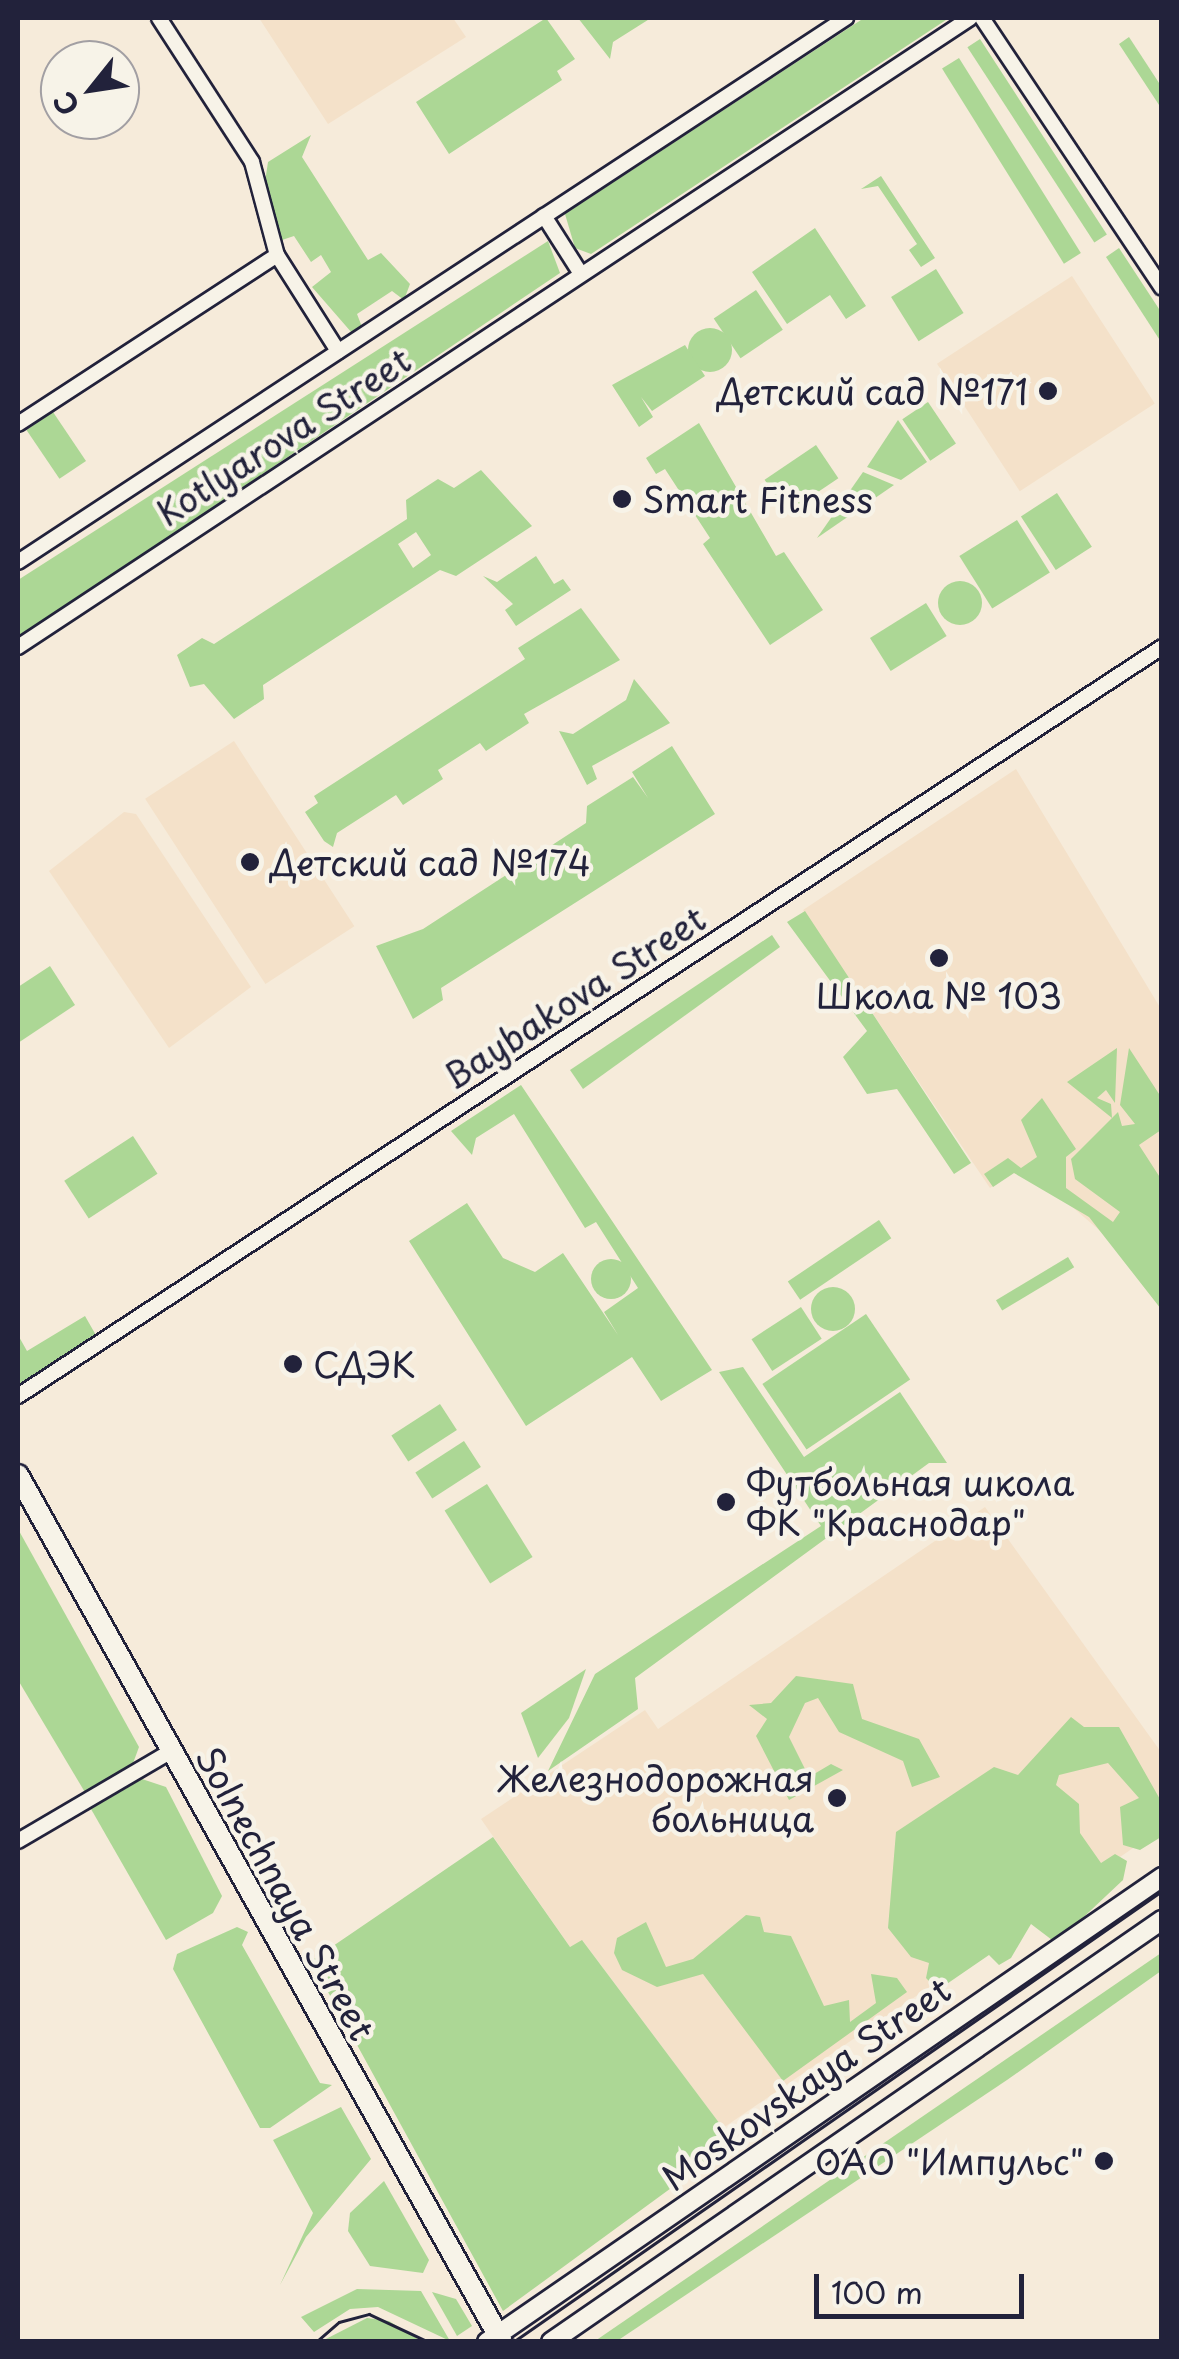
<!DOCTYPE html>
<meta charset="utf-8">
<style>
body{margin:0}
#map{position:relative;width:1179px;height:2359px;overflow:hidden;background:#f6ebda;font-family:"Playpen Sans",sans-serif}
div>[style]{position:absolute}
.built>*{inset:0;background:#f4e1c9;transform-origin:0 0}
.green>*{inset:0;background:#acd795;transform-origin:0 0}
.round{border-radius:50%}
.roads{filter:drop-shadow(2px 0 #22223b) drop-shadow(-2px 0 #22223b) drop-shadow(0 2px #22223b) drop-shadow(0 -2px #22223b)}
.minor>*{height:14px;margin:-7px;padding:0 7px;transform-origin:7px;border-radius:7px;background:#f7f3e8}
.tertiary>*{height:18px;margin:-9px;padding:0 9px;transform-origin:9px;border-radius:9px;background:#f7f3e8}
.secondary>*{height:20px;margin:-10px;padding:0 10px;transform-origin:10px;border-radius:10px;background:#f7f3e8}
.tram>*{height:2.5px;margin:-1.25px;padding:0 1.25px;transform-origin:1.25px;border-radius:1.25px;background:#22223b}
.dots>*{width:28px;height:28px;translate:-50% -50%;box-sizing:border-box;border:5px solid #f7f3e8;border-radius:50%}
span{translate:-50% -50%;white-space:nowrap;text-align:center;line-height:1.15;-webkit-text-stroke:9px #f7f3e8;paint-order:stroke}
.poi-label{font-size:35px;color:#22223b}
.right{translate:-100% -50%;text-align:right}
.left{translate:0 -50%;text-align:left}
.street-label{font-size:35px;color:#22223b}
.frame{position:absolute;inset:0;border:20px solid #22223b;pointer-events:none}
.north{position:absolute;left:40px;top:40px;width:100px;height:100px;box-sizing:border-box;background:#f7f3e8;border:2px solid #a29fa3;border-radius:50%;rotate:240deg;font-size:28px;font-weight:700;line-height:40px;text-align:center;color:#22223b}
.north::after{content:'';display:block;margin:auto;width:35px;height:45px;background:#22223b;clip-path:polygon(50% 0,100% 100%,50% 72%,0 100%)}
.scale{position:absolute;left:814px;top:2274px;width:210px;height:45px;box-sizing:border-box;border:5px solid #22223b;border-top:0;padding-left:12px;font-size:30px;line-height:35px;white-space:nowrap;color:#22223b;-webkit-text-stroke:8px #f7f3e8;paint-order:stroke}
</style>
<div id="map">
<div class="built">
<div style="clip-path:polygon(259px 18px,453px 18px,466px 37px,328px 124px)"></div>
<div style="left:1072px;top:276px;width:152px;height:161px;rotate:57deg"></div>
<div style="left:234px;top:741px;width:221px;height:106px;rotate:57deg"></div>
<div style="clip-path:polygon(1016px 769px,1161px 1009px,1161px 1309px,1107px 1237px,1062px 1198px,1014px 1173px,990px 1188px,803px 910px)"></div>
<div style="clip-path:polygon(124px 812px,136px 814px,251px 987px,169px 1048px,49px 871px)"></div>
<div style="clip-path:polygon(985px 1507px,1161px 1752px,1161px 1829px,723px 2128px,583px 1941px,570px 1947px,481px 1819px,645px 1710px,658px 1729px)"></div>
</div>
<div class="green">
<div style="clip-path:polygon(546px 18px,575px 59px,557px 71px,562px 80px,449px 154px,416px 102px)"></div>
<div style="clip-path:polygon(578px 18px,651px 18px,613px 42px,610px 59px)"></div>
<div style="clip-path:polygon(864px 18px,949px 18px,591px 254px,575px 248px,565px 214px)"></div>
<div style="clip-path:polygon(1129px 37px,1161px 86px,1161px 108px,1119px 44px)"></div>
<div style="left:980px;top:39px;width:233px;height:15px;rotate:57deg"></div>
<div style="left:959px;top:58px;width:230px;height:20px;rotate:58deg"></div>
<div style="clip-path:polygon(311px 135px,302px 157px,368px 260px,381px 253px,410px 284px,404px 300px,392px 291px,357px 314px,362px 327px,352px 333px,312px 287px,331px 272px,321px 255px,311px 262px,294px 236px,282px 240px,265px 182px,268px 162px)"></div>
<div style="clip-path:polygon(881px 176px,935px 258px,921px 267px,909px 250px,917px 244px,878px 186px,861px 189px)"></div>
<div style="clip-path:polygon(815px 228px,866px 306px,846px 319px,830px 295px,787px 324px,752px 272px)"></div>
<div style="clip-path:polygon(548px 241px,560px 273px,18px 639px,18px 580px)"></div>
<div style="clip-path:polygon(1119px 248px,1161px 312px,1161px 342px,1106px 257px)"></div>
<div style="left:936px;top:269px;width:52px;height:53px;rotate:58deg"></div>
<div style="left:756px;top:290px;width:48px;height:51px;rotate:56deg"></div>
<div class="round" style="left:688px;top:328px;width:44px;height:44px"></div>
<div style="clip-path:polygon(685px 345px,705px 376px,652px 411px,641px 397px,653px 417px,639px 427px,612px 385px)"></div>
<div style="left:928px;top:402px;width:50px;height:31px;rotate:56deg"></div>
<div style="left:53px;top:412px;width:59px;height:32px;rotate:56deg"></div>
<div style="clip-path:polygon(898px 420px,927px 462px,901px 480px,867px 467px)"></div>
<div style="clip-path:polygon(699px 423px,776px 556px,784px 552px,823px 610px,770px 645px,703px 544px,710px 538px,665px 469px,656px 474px,646px 458px)"></div>
<div style="left:816px;top:445px;width:40px;height:62px;rotate:56deg"></div>
<div style="clip-path:polygon(evenodd,481px 470px,532px 526px,456px 576px,440px 570px,263px 685px,264px 699px,234px 719px,204px 684px,190px 687px,177px 655px,202px 638px,214px 644px,407px 519px,406px 500px,438px 479px,454px 488px,481px 470px,416px 532px,431px 555px,413px 568px,398px 544px,416px 532px)"></div>
<div style="clip-path:polygon(863px 472px,894px 485px,817px 538px)"></div>
<div style="left:1057px;top:493px;width:64px;height:43px;rotate:57deg"></div>
<div style="left:1017px;top:520px;width:62px;height:68px;rotate:58deg"></div>
<div style="clip-path:polygon(536px 556px,554px 584px,563px 579px,571px 590px,516px 626px,505px 610px,513px 604px,483px 576px,497px 582px)"></div>
<div class="round" style="left:938px;top:581px;width:44px;height:44px"></div>
<div style="left:926px;top:603px;width:39px;height:66px;rotate:58deg"></div>
<div style="clip-path:polygon(581px 608px,620px 660px,524px 714px,529px 723px,486px 751px,480px 743px,438px 770px,443px 779px,403px 805px,396px 795px,337px 833px,333px 847px,324px 841px,305px 812px,318px 803px,314px 796px,525px 659px,518px 648px)"></div>
<div style="clip-path:polygon(634px 679px,670px 723px,592px 766px,597px 779px,587px 785px,559px 731px,573px 734px,626px 700px)"></div>
<div style="clip-path:polygon(672px 746px,715px 814px,441px 988px,443px 1000px,413px 1019px,376px 946px,423px 929px,586px 823px,587px 806px,633px 777px,648px 798px,632px 772px)"></div>
<div style="clip-path:polygon(805px 911px,971px 1163px,954px 1174px,897px 1089px,867px 1094px,843px 1057px,867px 1031px,787px 922px)"></div>
<div style="clip-path:polygon(772px 935px,780px 947px,583px 1089px,570px 1070px)"></div>
<div style="clip-path:polygon(50px 966px,75px 1005px,18px 1043px,18px 987px)"></div>
<div style="clip-path:polygon(1117px 1048px,1115px 1103px,1106px 1090px,1097px 1098px,1111px 1104px,1112px 1118px,1067px 1082px)"></div>
<div style="clip-path:polygon(1129px 1048px,1161px 1097px,1161px 1130px,1139px 1145px,1161px 1179px,1161px 1309px,1089px 1217px,1014px 1173px,993px 1187px,984px 1174px,1008px 1158px,1021px 1168px,1037px 1157px,1021px 1120px,1042px 1098px,1076px 1149px,1066px 1157px,1066px 1188px,1113px 1222px,1120px 1212px,1075px 1179px,1071px 1159px,1118px 1112px,1122px 1126px,1135px 1124px,1120px 1105px)"></div>
<div style="clip-path:polygon(521px 1085px,712px 1370px,661px 1401px,632px 1357px,526px 1426px,409px 1241px,467px 1203px,503px 1258px,535px 1272px,563px 1253px,618px 1335px,604px 1312px,638px 1288px,596px 1222px,585px 1228px,514px 1114px,476px 1138px,472px 1155px,451px 1131px)"></div>
<div style="left:133px;top:1136px;width:45px;height:82px;rotate:57deg"></div>
<div style="left:879px;top:1220px;width:22px;height:110px;rotate:56deg"></div>
<div style="left:1068px;top:1257px;width:12px;height:84px;rotate:59deg"></div>
<div class="round" style="left:591px;top:1259px;width:40px;height:40px"></div>
<div class="round" style="left:811px;top:1287px;width:44px;height:44px"></div>
<div style="left:801px;top:1307px;width:38px;height:59px;rotate:57deg"></div>
<div style="left:866px;top:1314px;width:79px;height:125px;rotate:56deg"></div>
<div style="clip-path:polygon(85px 1316px,97px 1337px,18px 1390px,18px 1335px,27px 1351px)"></div>
<div style="clip-path:polygon(743px 1367px,804px 1457px,900px 1392px,947px 1463px,929px 1463px,635px 1678px,638px 1709px,548px 1771px,595px 1674px,821px 1526px,719px 1372px)"></div>
<div style="left:440px;top:1404px;width:31px;height:58px;rotate:57deg"></div>
<div style="left:464px;top:1441px;width:31px;height:58px;rotate:57deg"></div>
<div style="left:487px;top:1484px;width:86px;height:50px;rotate:58deg"></div>
<div style="clip-path:polygon(18px 1529px,139px 1747px,132px 1766px,86px 1794px,18px 1680px)"></div>
<div style="clip-path:polygon(586px 1669px,569px 1718px,538px 1758px,521px 1713px)"></div>
<div style="clip-path:polygon(796px 1676px,853px 1684px,862px 1719px,919px 1739px,940px 1777px,912px 1787px,903px 1761px,839px 1732px,818px 1698px,805px 1703px,789px 1737px,809px 1777px,831px 1764px,843px 1770px,789px 1800px,756px 1736px,767px 1719px,749px 1705px,771px 1703px)"></div>
<div style="clip-path:polygon(1071px 1717px,1084px 1727px,1119px 1727px,1161px 1801px,1161px 1837px,1140px 1850px,1123px 1845px,1120px 1807px,1139px 1798px,1108px 1763px,1059px 1775px,1056px 1785px,1079px 1804px,1080px 1833px,1101px 1863px,1115px 1854px,1127px 1861px,1123px 1880px,1056px 1943px,1031px 1924px,1011px 1958px,999px 1965px,989px 1955px,938px 1990px,926px 1978px,929px 1963px,911px 1957px,888px 1928px,896px 1832px,994px 1767px,1018px 1775px)"></div>
<div style="clip-path:polygon(142px 1779px,166px 1787px,222px 1896px,213px 1913px,166px 1940px,91px 1809px)"></div>
<div style="clip-path:polygon(493px 1837px,570px 1947px,582px 1940px,723px 2128px,719px 2153px,503px 2311px,311px 1961px)"></div>
<div style="clip-path:polygon(746px 1915px,760px 1917px,764px 1932px,791px 1936px,824px 2006px,849px 2000px,850px 2022px,876px 2003px,871px 1974px,897px 1978px,907px 1992px,783px 2081px,703px 1974px,657px 1987px,622px 1970px,614px 1953px,617px 1938px,646px 1922px,666px 1967px,693px 1959px)"></div>
<div style="clip-path:polygon(237px 1927px,248px 1932px,242px 1945px,320px 2083px,332px 2085px,270px 2128px,260px 2128px,173px 1969px,177px 1954px)"></div>
<div style="clip-path:polygon(1161px 1953px,1161px 1971px,1007px 2080px,617px 2341px,595px 2341px)"></div>
<div style="clip-path:polygon(341px 2107px,371px 2159px,306px 2237px,280px 2285px,313px 2213px,273px 2140px)"></div>
<div style="clip-path:polygon(384px 2181px,429px 2260px,423px 2273px,370px 2266px,348px 2231px,350px 2213px)"></div>
<div style="clip-path:polygon(357px 2289px,421px 2291px,450px 2341px,378px 2307px,350px 2309px,314px 2332px,301px 2317px)"></div>
<div style="clip-path:polygon(432px 2292px,456px 2299px,472px 2326px,457px 2336px)"></div>
<div style="clip-path:polygon(367px 2318px,389px 2321px,421px 2341px,322px 2341px)"></div>
</div>
<div class="roads">
<div class="minor">
<div style="left:159px;top:18px;width:171px;rotate:57.1deg"></div>
<div style="left:252px;top:162px;width:96px;rotate:75deg"></div>
<div style="left:277px;top:255px;width:114px;rotate:57.6deg"></div>
<div style="left:982px;top:18px;width:324px;rotate:56.3deg"></div>
<div style="left:544px;top:216px;width:69px;rotate:57.5deg"></div>
<div style="left:18px;top:424px;width:309px;rotate:-33.1deg"></div>
<div style="left:18px;top:562px;width:991px;rotate:-33.31deg"></div>
<div style="left:18px;top:647px;width:1141px;rotate:-33.45deg"></div>
<div style="left:18px;top:1396px;width:1367px;rotate:-33.21deg"></div>
<div style="left:18px;top:1841px;width:176px;rotate:-30.4deg"></div>
</div>
<div class="tertiary">
<div style="left:487px;top:2342px;width:820px;rotate:-34.56deg"></div>
<div style="left:551px;top:2342px;width:743px;rotate:-34.63deg"></div>
</div>
<div class="secondary">
<div style="left:18px;top:1475px;width:993px;rotate:60.83deg"></div>
</div>
</div>
<div class="tram">
<div style="left:316px;top:2342px;width:30px;rotate:-41deg"></div>
<div style="left:339px;top:2322px;width:31px;rotate:-15deg"></div>
<div style="left:369px;top:2314px;width:66px;rotate:25deg"></div>
<div style="left:513px;top:2342px;width:790px;rotate:-34.8deg"></div>
</div>
<div class="dots">
<div style="left:1048px;top:391px;background:#22223b"></div>
<div style="left:622px;top:499px;background:#22223b"></div>
<div style="left:250px;top:862px;background:#22223b"></div>
<div style="left:939px;top:958px;background:#22223b"></div>
<div style="left:293px;top:1364px;background:#22223b"></div>
<div style="left:726px;top:1502px;background:#22223b"></div>
<div style="left:837px;top:1798px;background:#22223b"></div>
<div style="left:1104px;top:2161px;background:#22223b"></div>
</div>
<div class="poi-label">
<span class="right" style="left:1028px;top:391px">Детский сад №171</span>
<span class="left" style="left:642px;top:499px">Smart Fitness</span>
<span class="left" style="left:270px;top:862px">Детский сад №174</span>
<span style="left:939px;top:995px">Школа № 103</span>
<span class="left" style="left:313px;top:1364px">СДЭК</span>
<span class="left" style="left:746px;top:1502px">Футбольная школа<br>ФК "Краснодар"</span>
<span class="right" style="left:814px;top:1798px">Железнодорожная<br>больница</span>
<span class="right" style="left:1084px;top:2161px">ОАО "Импульс"</span>
</div>
<div class="street-label">
<span style="left:283px;top:436px;rotate:-33deg">Kotlyarova Street</span>
<span style="left:574px;top:997px;rotate:-33deg">Baybakova Street</span>
<span style="left:286px;top:1893px;rotate:61deg">Solnechnaya Street</span>
<span style="left:806px;top:2083px;rotate:-35deg">Moskovskaya Street</span>
</div>
<div class="frame"></div>
<div class="north">С</div>
<div class="scale">100 m</div>
</div>
